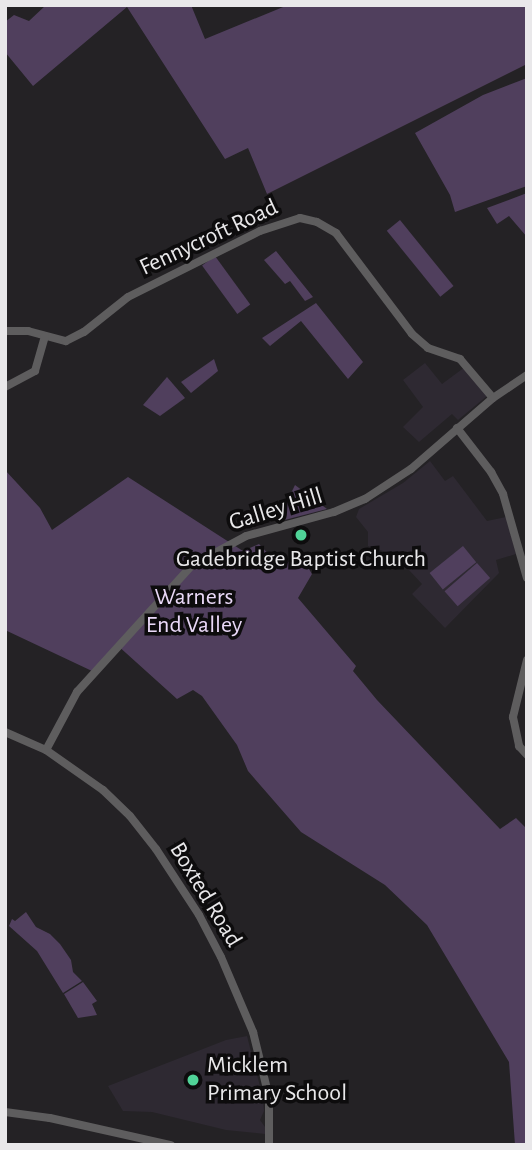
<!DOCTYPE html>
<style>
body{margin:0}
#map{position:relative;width:532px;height:1150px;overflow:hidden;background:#242225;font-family:"Alegreya Sans",sans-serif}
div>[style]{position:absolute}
.built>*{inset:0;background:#2e2932}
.green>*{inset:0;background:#503f5d;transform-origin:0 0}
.minor>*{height:8px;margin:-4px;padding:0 4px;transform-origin:4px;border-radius:4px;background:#5e5d5e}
.dots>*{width:19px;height:19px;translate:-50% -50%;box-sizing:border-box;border:4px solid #0d0c0d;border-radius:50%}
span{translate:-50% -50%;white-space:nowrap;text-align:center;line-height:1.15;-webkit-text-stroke:7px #0d0c0d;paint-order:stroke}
.street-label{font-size:24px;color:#e9e8ea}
.poi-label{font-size:24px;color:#e9e8ea}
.left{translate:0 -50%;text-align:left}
.park-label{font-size:24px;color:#ead9f8}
.frame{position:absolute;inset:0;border:7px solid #e9e8ea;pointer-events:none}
</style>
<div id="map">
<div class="built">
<div style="clip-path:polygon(425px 363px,442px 384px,465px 367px,487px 396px,458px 420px,452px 414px,419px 442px,403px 427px,423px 407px,403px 380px)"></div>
<div style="clip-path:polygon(430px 461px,445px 481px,453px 476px,487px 521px,506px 517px,516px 554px,496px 560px,499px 573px,445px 628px,412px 594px,422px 584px,395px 555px,368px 546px,368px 532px,356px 517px,359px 509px,403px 483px)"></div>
<div style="clip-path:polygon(247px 1036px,263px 1098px,264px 1111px,260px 1120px,265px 1127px,265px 1134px,226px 1130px,152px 1112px,123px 1111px,108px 1086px,226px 1040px)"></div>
</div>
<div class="green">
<div style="clip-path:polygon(46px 5px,191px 5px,205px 39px,288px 5px,527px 5px,527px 64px,267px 194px,248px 148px,225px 159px,127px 7px,33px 86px,5px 52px,5px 22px,14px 15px,29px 21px)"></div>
<div style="clip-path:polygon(527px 78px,527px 186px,455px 212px,450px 195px,415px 133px,483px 95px)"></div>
<div style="clip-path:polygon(527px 193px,527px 237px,509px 216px,497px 224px,487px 208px)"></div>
<div style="left:400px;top:220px;width:85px;height:17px;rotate:51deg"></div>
<div style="clip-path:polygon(276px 251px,313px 297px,305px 301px,290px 281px,285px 284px,264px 260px)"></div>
<div style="left:215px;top:256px;width:60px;height:16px;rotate:54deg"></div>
<div style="clip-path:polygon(316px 303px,363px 362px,348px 379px,301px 321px,270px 346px,262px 338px)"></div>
<div style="clip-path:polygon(214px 359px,218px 371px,191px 393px,181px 382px)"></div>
<div style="clip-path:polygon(167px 377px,185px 398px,160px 416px,143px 405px)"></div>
<div style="clip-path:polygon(5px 470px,40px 508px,52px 530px,128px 477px,243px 551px,259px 544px,278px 564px,303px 559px,312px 574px,298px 598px,356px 666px,353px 671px,377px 700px,500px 829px,516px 818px,527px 829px,527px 1145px,515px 1145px,509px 1062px,427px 925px,385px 885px,301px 832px,248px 771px,237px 745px,202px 696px,193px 690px,177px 699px,116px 644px,92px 671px,5px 630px)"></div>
<div style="clip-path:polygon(295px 485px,327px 509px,277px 522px)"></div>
<div style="left:463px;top:546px;width:21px;height:43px;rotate:51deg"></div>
<div style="left:477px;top:563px;width:20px;height:43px;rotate:49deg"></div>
<div style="clip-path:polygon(26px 912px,36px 927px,50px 934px,60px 944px,71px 960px,73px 972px,82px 981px,63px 993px,37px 951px,9px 926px,12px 919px,15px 921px)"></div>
<div style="clip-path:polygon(83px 982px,97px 1001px,92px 1004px,97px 1015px,78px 1018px,64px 994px)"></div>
</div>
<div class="minor">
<div style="left:5px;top:331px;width:23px"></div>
<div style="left:28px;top:331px;width:39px;rotate:15deg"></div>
<div style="left:66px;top:341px;width:20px;rotate:-27deg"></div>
<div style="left:84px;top:332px;width:56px;rotate:-38.5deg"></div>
<div style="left:128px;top:297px;width:148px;rotate:-26.6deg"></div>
<div style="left:260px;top:231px;width:42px;rotate:-18deg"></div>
<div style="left:300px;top:218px;width:17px;rotate:13deg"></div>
<div style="left:317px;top:222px;width:22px;rotate:30deg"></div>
<div style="left:336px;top:233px;width:126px;rotate:53deg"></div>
<div style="left:412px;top:334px;width:21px;rotate:41deg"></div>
<div style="left:428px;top:348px;width:34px;rotate:19deg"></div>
<div style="left:460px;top:359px;width:51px;rotate:49.8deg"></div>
<div style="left:5px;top:387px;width:34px;rotate:-28deg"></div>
<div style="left:35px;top:371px;width:36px;rotate:-74deg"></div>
<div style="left:457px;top:428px;width:56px;rotate:52.3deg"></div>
<div style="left:491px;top:472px;width:25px;rotate:61deg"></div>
<div style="left:503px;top:494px;width:87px;rotate:74.1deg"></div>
<div style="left:527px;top:660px;width:59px;rotate:103.8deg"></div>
<div style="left:513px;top:717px;width:30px;rotate:78deg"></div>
<div style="left:519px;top:746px;width:12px;rotate:48deg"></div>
<div style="left:5px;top:732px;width:45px;rotate:23.7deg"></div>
<div style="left:46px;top:750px;width:70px;rotate:35.1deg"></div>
<div style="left:103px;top:790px;width:37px;rotate:44deg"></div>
<div style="left:130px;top:816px;width:42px;rotate:51.8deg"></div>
<div style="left:156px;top:849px;width:79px;rotate:56.9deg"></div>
<div style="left:199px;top:915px;width:47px;rotate:62.4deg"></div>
<div style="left:221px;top:957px;width:82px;rotate:66.9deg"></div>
<div style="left:253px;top:1032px;width:67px;rotate:76.2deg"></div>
<div style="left:269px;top:1097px;width:48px;rotate:90deg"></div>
<div style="left:46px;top:750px;width:66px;rotate:-61.9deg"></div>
<div style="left:77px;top:692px;width:171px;rotate:-47.8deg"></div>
<div style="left:192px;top:565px;width:61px;rotate:-28.2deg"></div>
<div style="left:246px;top:536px;width:91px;rotate:-15.3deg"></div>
<div style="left:334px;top:512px;width:34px;rotate:-23deg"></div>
<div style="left:365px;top:499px;width:55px;rotate:-33.1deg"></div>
<div style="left:411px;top:469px;width:108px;rotate:-40.9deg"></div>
<div style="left:493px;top:398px;width:41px;rotate:-34.1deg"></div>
<div style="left:5px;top:1112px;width:45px;rotate:7.6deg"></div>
<div style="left:50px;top:1118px;width:124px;rotate:12.6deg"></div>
</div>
<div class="dots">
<div style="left:301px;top:535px;background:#50d398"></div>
<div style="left:193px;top:1080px;background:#50d398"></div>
</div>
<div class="street-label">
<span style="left:209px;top:238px;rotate:-25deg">Fennycroft Road</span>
<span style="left:276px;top:510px;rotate:-17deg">Galley Hill</span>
<span style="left:205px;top:895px;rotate:59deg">Boxted Road</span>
</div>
<div class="poi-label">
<span style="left:301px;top:560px">Gadebridge Baptist Church</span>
<span class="left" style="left:207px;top:1080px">Micklem<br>Primary School</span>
</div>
<div class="park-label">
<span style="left:194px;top:612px">Warners<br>End Valley</span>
</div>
<div class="frame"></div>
</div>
